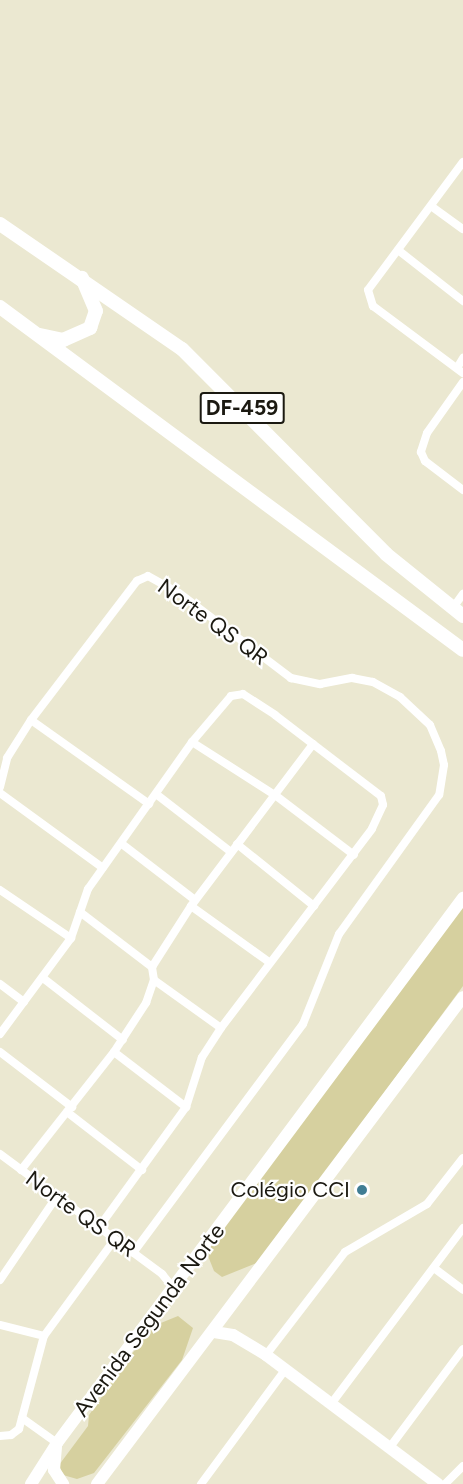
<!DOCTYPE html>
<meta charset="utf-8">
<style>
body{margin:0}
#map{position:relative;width:463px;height:1484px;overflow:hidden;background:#ebe8d1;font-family:Figtree,sans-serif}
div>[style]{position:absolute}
.green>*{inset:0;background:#d6d09f}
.street>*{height:8px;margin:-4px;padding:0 4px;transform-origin:4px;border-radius:4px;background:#fff}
.secondary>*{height:12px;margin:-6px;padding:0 6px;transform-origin:6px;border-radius:6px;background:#fff}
.primary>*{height:14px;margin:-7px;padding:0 7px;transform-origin:7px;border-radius:7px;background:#fff}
.dots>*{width:16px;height:16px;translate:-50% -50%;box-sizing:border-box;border:3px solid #fff;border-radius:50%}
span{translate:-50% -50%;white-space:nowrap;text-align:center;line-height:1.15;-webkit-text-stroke:4.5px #fff;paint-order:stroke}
.shield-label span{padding:2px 4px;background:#fff;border:2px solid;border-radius:4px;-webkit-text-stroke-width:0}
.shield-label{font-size:21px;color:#1b1911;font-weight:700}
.street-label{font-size:22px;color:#1b1911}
.poi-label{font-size:22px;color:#1b1911}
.right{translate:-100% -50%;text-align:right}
</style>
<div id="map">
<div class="green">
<div style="clip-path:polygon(463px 905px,463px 986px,259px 1262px,222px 1277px,214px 1271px,206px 1251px)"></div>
<div style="clip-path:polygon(178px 1316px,193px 1328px,182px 1360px,94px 1473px,77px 1479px,63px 1475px,59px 1465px,88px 1426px,89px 1415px,151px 1327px)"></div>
</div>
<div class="street">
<div style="left:463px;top:162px;width:159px;rotate:126.6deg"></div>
<div style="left:368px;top:290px;width:17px;rotate:73deg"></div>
<div style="left:373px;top:306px;width:112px;rotate:36.7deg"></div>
<div style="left:431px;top:206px;width:39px;rotate:36deg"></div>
<div style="left:398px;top:250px;width:83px;rotate:38.1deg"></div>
<div style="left:457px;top:368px;width:12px;rotate:-59deg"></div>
<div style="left:463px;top:382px;width:62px;rotate:125.2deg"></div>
<div style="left:427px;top:433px;width:20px;rotate:108deg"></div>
<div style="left:421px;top:452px;width:10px;rotate:66deg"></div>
<div style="left:425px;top:461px;width:48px;rotate:37.3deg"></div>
<div style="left:452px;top:609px;width:19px;rotate:-54deg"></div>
<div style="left:31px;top:720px;width:145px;rotate:35.4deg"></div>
<div style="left:192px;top:742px;width:98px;rotate:32.6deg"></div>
<div style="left:275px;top:795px;width:99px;rotate:37.2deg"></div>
<div style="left:0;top:787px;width:30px;rotate:-76deg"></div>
<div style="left:7px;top:758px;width:45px;rotate:-57.7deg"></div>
<div style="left:31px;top:720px;width:175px;rotate:-52.7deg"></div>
<div style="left:137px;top:581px;width:12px;rotate:-24deg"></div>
<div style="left:148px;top:576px;width:35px;rotate:29deg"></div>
<div style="left:179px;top:593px;width:141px;rotate:37.2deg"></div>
<div style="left:291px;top:678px;width:30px;rotate:12deg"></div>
<div style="left:320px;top:684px;width:33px;rotate:-11deg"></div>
<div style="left:352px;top:678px;width:21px;rotate:11deg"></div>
<div style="left:373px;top:682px;width:31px;rotate:29deg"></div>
<div style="left:400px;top:697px;width:41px;rotate:43deg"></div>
<div style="left:430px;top:725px;width:28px;rotate:67deg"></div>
<div style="left:441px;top:751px;width:14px;rotate:78deg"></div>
<div style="left:444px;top:765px;width:30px;rotate:99deg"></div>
<div style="left:439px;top:795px;width:171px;rotate:125.7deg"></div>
<div style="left:339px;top:934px;width:97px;rotate:111.8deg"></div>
<div style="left:303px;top:1024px;width:285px;rotate:126.6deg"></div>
<div style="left:0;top:793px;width:127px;rotate:36.1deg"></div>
<div style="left:156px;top:794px;width:95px;rotate:37.7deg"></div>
<div style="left:122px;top:844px;width:92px;rotate:37.5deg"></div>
<div style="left:237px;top:844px;width:99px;rotate:38.8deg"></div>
<div style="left:0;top:890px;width:86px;rotate:34.1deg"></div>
<div style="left:191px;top:906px;width:96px;rotate:35.7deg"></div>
<div style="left:80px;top:912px;width:91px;rotate:37.4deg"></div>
<div style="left:43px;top:978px;width:101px;rotate:37.8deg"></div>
<div style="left:154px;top:980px;width:82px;rotate:35.6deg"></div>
<div style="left:0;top:984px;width:30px;rotate:37deg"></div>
<div style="left:0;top:1034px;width:119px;rotate:-53.5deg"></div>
<div style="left:71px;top:938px;width:52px;rotate:-70.9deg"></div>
<div style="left:88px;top:889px;width:180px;rotate:-54.7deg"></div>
<div style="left:192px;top:742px;width:60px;rotate:-49.7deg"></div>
<div style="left:231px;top:696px;width:12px;rotate:-9deg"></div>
<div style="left:243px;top:694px;width:38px;rotate:33deg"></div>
<div style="left:275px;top:715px;width:133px;rotate:37.4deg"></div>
<div style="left:381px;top:796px;width:9px;rotate:77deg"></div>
<div style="left:383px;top:805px;width:26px;rotate:115deg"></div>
<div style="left:372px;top:829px;width:250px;rotate:127.2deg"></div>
<div style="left:221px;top:1028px;width:35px;rotate:123deg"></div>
<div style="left:202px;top:1057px;width:52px;rotate:107.7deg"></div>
<div style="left:186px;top:1107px;width:148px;rotate:125.9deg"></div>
<div style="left:0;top:1052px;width:91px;rotate:37.4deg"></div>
<div style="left:114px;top:1052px;width:91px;rotate:37.4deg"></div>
<div style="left:67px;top:1112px;width:95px;rotate:37.7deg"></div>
<div style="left:0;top:1154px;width:202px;rotate:36.5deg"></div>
<div style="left:162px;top:1274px;width:19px;rotate:51deg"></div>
<div style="left:21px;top:1170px;width:150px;rotate:-51.8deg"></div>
<div style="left:114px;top:1052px;width:59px;rotate:-56.9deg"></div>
<div style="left:146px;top:1003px;width:24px;rotate:-71deg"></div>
<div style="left:154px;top:980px;width:13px;rotate:-99deg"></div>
<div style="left:152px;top:967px;width:72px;rotate:-57.4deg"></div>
<div style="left:191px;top:906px;width:203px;rotate:-53deg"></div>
<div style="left:434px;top:1268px;width:36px;rotate:37deg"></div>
<div style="left:0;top:1280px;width:102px;rotate:-55.8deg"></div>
<div style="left:0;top:1325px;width:45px;rotate:14deg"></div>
<div style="left:266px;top:1355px;width:130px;rotate:-52.5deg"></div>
<div style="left:345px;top:1252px;width:95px;rotate:-30.3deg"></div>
<div style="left:427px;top:1204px;width:58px;rotate:-52deg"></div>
<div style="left:331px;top:1404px;width:220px;rotate:-53.1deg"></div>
<div style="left:22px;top:1418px;width:43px;rotate:35.5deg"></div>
<div style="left:0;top:1436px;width:11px;rotate:-5deg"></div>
<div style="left:11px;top:1435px;width:10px;rotate:-37deg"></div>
<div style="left:19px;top:1429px;width:96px;rotate:-75deg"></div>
<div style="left:44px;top:1336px;width:120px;rotate:-53.8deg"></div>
<div style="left:390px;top:1447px;width:122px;rotate:-53.3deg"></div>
<div style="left:201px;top:1484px;width:142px;rotate:-53.6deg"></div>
<div style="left:445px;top:1484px;width:25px;rotate:-45deg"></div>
</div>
<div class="secondary">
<div style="left:214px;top:1332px;width:19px;rotate:9deg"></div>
<div style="left:233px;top:1335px;width:39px;rotate:31deg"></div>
<div style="left:266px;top:1355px;width:215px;rotate:36.9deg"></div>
<div style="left:56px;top:1447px;width:23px;rotate:95deg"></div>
<div style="left:54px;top:1470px;width:17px;rotate:57deg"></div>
<div style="left:31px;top:1484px;width:49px;rotate:-57.6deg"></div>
<div style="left:57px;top:1443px;width:680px;rotate:-53.32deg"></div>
<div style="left:97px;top:1484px;width:609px;rotate:-53.07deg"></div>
</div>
<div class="primary">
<div style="left:0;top:224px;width:221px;rotate:34.5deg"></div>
<div style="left:182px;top:349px;width:289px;rotate:45.1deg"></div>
<div style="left:386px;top:554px;width:99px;rotate:38.8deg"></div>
<div style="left:0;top:307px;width:576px;rotate:36.53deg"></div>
<div style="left:40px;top:335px;width:24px;rotate:12deg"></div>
<div style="left:63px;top:340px;width:30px;rotate:-24deg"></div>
<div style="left:90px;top:328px;width:18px;rotate:-71deg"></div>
<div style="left:96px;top:311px;width:36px;rotate:-113deg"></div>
</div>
<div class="dots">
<div style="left:362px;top:1190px;background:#407d94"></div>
</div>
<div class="shield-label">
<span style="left:242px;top:408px">DF-459</span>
</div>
<div class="street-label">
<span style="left:213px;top:622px;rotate:36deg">Norte QS QR</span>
<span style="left:81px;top:1214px;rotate:36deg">Norte QS QR</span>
<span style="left:149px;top:1320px;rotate:-53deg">Avenida Segunda Norte</span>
</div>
<div class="poi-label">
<span class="right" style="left:350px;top:1190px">Colégio CCI</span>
</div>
</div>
